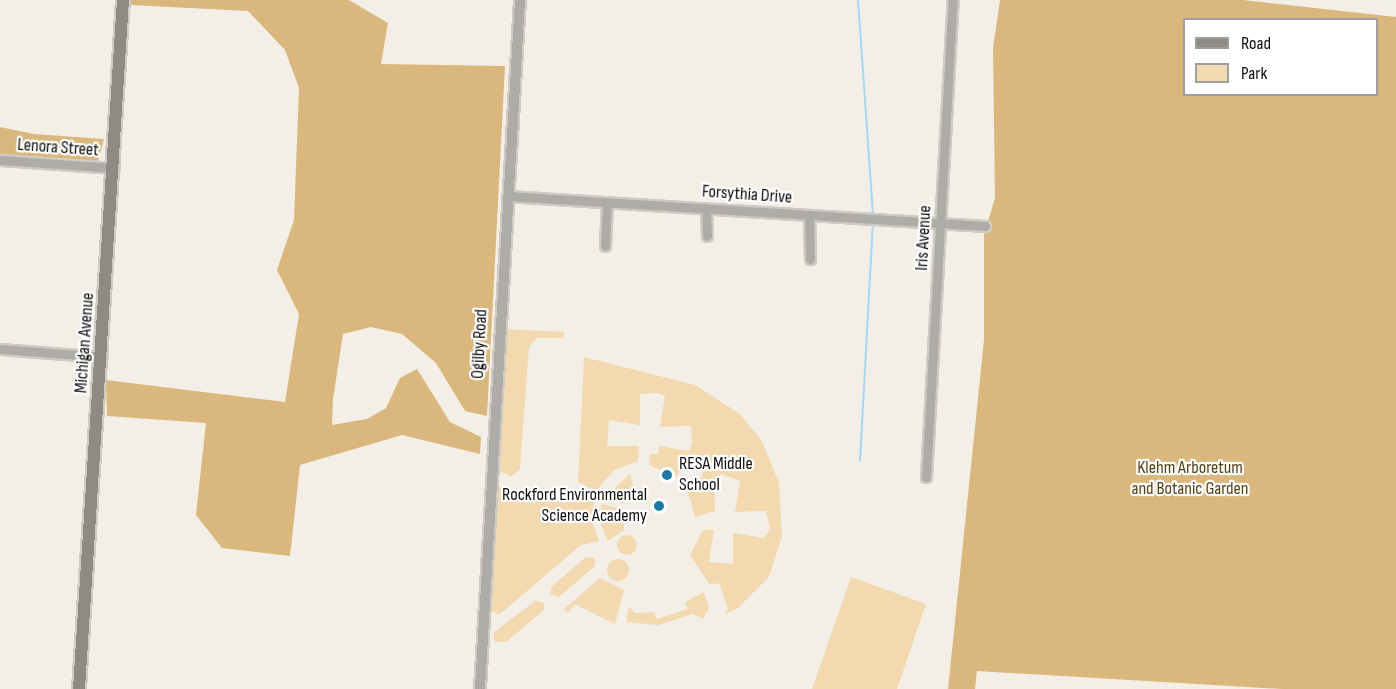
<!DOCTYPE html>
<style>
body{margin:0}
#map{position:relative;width:1396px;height:689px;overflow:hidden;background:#f4efe6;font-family:"Sofia Sans Condensed",sans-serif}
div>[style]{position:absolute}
.green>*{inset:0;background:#f2d9af}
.round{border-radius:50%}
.forest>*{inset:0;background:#dab87d}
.stream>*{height:2px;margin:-1px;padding:0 1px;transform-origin:1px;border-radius:1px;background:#a4d8f7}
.roads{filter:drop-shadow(2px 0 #cfcbc3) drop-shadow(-2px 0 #cfcbc3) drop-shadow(0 2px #cfcbc3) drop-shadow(0 -2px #cfcbc3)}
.minor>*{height:9px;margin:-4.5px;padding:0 4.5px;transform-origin:4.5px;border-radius:4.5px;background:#aeaca8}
.tertiary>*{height:10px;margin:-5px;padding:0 5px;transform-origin:5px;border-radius:5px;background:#aeaca8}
.secondary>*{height:12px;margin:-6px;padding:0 6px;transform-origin:6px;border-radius:6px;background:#8e8b85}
.dots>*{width:16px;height:16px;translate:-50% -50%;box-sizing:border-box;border:3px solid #fff;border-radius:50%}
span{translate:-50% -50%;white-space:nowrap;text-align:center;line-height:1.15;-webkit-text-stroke:4.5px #fff;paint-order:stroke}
.street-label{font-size:18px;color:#0e0d0a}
.poi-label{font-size:18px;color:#0e0d0a}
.left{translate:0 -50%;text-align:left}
.right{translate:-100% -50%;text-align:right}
.park-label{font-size:18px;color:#563f10}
.legend{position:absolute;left:1183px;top:18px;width:195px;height:78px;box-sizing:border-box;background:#fff;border:2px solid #9f9e9d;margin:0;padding:8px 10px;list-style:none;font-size:18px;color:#0e0d0a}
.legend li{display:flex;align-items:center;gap:12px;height:30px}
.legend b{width:30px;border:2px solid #9f9e9d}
</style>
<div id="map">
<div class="green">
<div style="clip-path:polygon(504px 329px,564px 332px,563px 338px,537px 338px,529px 347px,520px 469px,511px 477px,497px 469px)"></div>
<div style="clip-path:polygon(584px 357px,695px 385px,740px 414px,762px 441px,779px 483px,782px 536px,769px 577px,737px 609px,723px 614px,728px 609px,719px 583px,710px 585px,690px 555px,703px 530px,714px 530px,709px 562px,733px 564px,733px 533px,764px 538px,770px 529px,766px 511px,735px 512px,740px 481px,722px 474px,714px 479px,715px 511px,695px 517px,687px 489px,700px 482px,707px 459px,685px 465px,676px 477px,649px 465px,650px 454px,658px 454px,659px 446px,689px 451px,692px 443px,691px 426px,660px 427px,665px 396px,658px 393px,640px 394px,640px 425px,609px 420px,607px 446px,639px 446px,638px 461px,614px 470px,596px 491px,578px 482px)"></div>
<div style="clip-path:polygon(630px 474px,635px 492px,622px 504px,605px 496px)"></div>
<div style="clip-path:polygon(500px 487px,594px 502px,592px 521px,599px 541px,581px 545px,499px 615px,489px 609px,494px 490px)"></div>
<div style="clip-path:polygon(601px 504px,622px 509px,624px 530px,608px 541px,600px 522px)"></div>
<div class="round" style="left:617px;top:535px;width:20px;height:20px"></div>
<div style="clip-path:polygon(586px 557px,595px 558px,595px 566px,559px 597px,551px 595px,551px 587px)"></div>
<div class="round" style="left:607px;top:559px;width:22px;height:22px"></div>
<div style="clip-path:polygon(851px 577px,926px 604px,897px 689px,812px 689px)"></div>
<div style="clip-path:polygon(600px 578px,624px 590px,615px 624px,575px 604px,568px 613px,564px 609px)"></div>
<div style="clip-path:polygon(704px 592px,709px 608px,703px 619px,693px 614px,658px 625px,626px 622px,629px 606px,634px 613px,654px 612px,657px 619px,687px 609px,685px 602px)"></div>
<div style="clip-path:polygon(535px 601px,544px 603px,544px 610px,506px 642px,495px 642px,493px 633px)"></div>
</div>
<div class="forest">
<div style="clip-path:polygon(131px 0,349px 0,388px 23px,381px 64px,505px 66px,487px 416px,465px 411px,436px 363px,402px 334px,371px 327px,343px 334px,333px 399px,332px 425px,367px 419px,386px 408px,400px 378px,417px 369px,450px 422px,481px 437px,480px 454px,402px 435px,300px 465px,290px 556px,222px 548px,196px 515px,206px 423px,107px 416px,106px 380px,285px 402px,299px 314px,277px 270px,294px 220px,299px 88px,285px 50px,248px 11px,131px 5px)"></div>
<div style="clip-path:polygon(evenodd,1000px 0,1243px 0,1396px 17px,1396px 689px,1282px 689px,977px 671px,975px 689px,948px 689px,984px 340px,984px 235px,995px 198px,993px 48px,1000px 0,1184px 20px,1376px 20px,1376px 94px,1184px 94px,1184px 20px)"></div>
<div style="clip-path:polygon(0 127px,34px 134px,104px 139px,98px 161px,0 155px)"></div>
</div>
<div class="stream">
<div style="left:858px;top:0;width:216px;rotate:86deg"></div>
<div style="left:860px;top:461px;width:240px;rotate:-86.9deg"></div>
</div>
<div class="roads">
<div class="minor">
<div style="left:0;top:160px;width:114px;rotate:4deg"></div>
<div style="left:507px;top:196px;width:479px;rotate:3.6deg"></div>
<div style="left:706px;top:208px;width:28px;rotate:88deg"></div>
<div style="left:809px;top:216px;width:43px;rotate:88.7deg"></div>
<div style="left:605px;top:246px;width:42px;rotate:-87.3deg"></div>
<div style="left:0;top:349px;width:102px;rotate:4.5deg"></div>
<div style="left:926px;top:477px;width:478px;rotate:-86.8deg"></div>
</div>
<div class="tertiary">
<div style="left:480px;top:689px;width:690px;rotate:-86.68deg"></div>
</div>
<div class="secondary">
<div style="left:79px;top:689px;width:690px;rotate:-86.35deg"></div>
</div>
</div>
<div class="dots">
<div style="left:667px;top:475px;background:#1b7ba8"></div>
<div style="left:659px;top:506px;background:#1b7ba8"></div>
</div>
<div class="street-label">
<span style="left:58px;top:148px;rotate:4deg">Lenora Street</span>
<span style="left:747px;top:195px;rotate:4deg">Forsythia Drive</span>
<span style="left:924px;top:238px;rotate:-87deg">Iris Avenue</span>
<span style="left:85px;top:343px;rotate:-86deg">Michigan Avenue</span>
<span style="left:480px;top:344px;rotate:-87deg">Ogilby Road</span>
</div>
<div class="poi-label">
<span class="left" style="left:679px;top:475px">RESA Middle<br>School</span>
<span class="right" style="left:647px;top:506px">Rockford Environmental<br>Science Academy</span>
</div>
<div class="park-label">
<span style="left:1190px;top:479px">Klehm Arboretum<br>and Botanic Garden</span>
</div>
<ul class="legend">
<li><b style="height:8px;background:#8e8b85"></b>Road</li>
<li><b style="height:16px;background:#f2d9af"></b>Park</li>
</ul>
</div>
